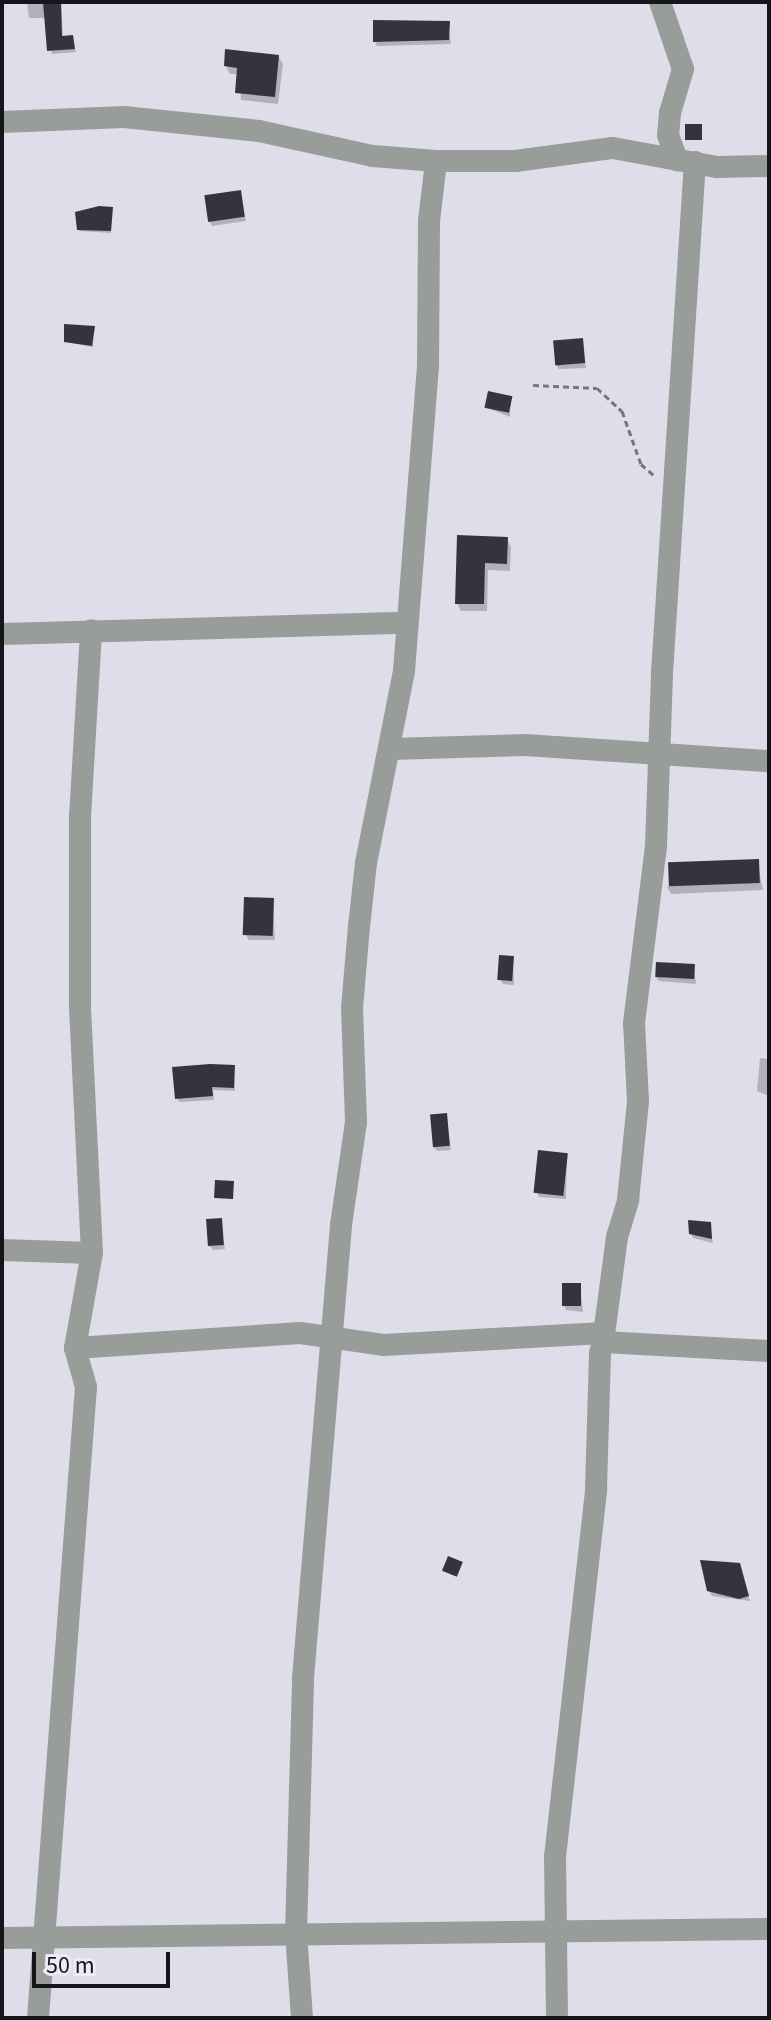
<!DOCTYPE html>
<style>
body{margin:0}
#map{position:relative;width:771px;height:2020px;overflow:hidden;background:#dfddea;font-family:"Source Sans 3",sans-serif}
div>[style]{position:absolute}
.shadow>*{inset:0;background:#0003}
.building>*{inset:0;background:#35333e;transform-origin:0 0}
.path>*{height:3px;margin-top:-1.5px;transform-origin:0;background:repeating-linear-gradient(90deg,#77757e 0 6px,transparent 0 10px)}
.street>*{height:22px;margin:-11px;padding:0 11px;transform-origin:11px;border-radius:11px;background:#999d99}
span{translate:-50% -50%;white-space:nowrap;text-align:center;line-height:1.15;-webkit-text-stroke:8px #edeaf8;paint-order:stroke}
.frame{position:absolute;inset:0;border:4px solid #16151a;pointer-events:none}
.scale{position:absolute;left:32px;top:1952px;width:138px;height:36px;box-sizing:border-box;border:4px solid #16151a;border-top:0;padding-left:10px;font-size:24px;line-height:28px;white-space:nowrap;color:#16151a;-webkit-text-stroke:6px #edeaf8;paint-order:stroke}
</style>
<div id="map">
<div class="shadow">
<div style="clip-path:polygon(27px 2px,61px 2px,63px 38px,72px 37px,76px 52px,52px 54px,46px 18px,29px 18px)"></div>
<div style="clip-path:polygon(448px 23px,451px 44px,377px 46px,375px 42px)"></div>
<div style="clip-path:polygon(278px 56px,283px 64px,278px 104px,241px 100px,239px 74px,230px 74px,226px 66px)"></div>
<div style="clip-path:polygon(240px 192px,246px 221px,212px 226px,210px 221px)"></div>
<div style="clip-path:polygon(112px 210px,111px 233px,80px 231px,79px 230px)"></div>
<div style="clip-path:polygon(94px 328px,93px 347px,66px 342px)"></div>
<div style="clip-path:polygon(582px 340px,586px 368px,559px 369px,556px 364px)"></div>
<div style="clip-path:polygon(511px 398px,510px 417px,487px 408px)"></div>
<div style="clip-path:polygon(459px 537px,507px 539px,511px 547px,510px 571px,488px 570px,487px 611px,461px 611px,457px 603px)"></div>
<div style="clip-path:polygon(757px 861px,763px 890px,671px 894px,667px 887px)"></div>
<div style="clip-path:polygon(273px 900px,275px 940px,249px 940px,246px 935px)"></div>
<div style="clip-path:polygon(513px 958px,514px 985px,503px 984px,500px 979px)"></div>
<div style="clip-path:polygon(694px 966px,696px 984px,659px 981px,656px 977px)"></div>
<div style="clip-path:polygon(760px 1058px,769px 1059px,769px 1096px,757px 1091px)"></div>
<div style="clip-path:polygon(234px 1067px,235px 1091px,213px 1090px,214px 1100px,179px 1102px,177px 1098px)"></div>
<div style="clip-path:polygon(446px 1115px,451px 1150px,437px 1151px,434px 1147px)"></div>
<div style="clip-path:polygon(567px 1155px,566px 1199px,539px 1197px,537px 1192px)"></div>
<div style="clip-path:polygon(220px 1220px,225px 1249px,213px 1250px,210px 1246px)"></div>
<div style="clip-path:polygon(709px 1224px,713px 1243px,693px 1238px,691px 1233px)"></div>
<div style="clip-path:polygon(580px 1285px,583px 1312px,566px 1310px,564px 1305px)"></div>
<div style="clip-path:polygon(739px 1565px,750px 1601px,712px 1596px,709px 1590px)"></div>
</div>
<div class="building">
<div style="clip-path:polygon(43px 2px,61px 2px,62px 36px,73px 35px,75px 49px,47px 51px)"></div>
<div style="clip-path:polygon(373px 20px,450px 21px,449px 40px,373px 42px)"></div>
<div style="clip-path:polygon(225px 49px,279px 55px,275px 97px,235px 93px,237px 68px,224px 66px)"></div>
<div style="left:685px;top:124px;width:17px;height:16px"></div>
<div style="left:241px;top:190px;width:27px;height:37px;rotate:82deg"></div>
<div style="clip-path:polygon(99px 206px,113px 207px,111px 231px,77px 230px,75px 212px)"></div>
<div style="clip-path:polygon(64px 324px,95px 326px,92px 346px,64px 342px)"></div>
<div style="left:583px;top:338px;width:25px;height:30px;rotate:85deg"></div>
<div style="left:488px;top:391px;width:25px;height:17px;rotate:12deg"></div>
<div style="clip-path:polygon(457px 535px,508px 537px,507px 564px,485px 563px,484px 604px,455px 604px)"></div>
<div style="left:759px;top:859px;width:24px;height:91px;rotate:88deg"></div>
<div style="left:244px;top:897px;width:30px;height:38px;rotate:2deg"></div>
<div style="left:499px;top:955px;width:15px;height:25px;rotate:4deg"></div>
<div style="left:656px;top:962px;width:39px;height:15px;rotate:3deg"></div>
<div style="clip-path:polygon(210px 1064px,235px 1065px,234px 1088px,212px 1087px,213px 1096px,175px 1099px,172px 1067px)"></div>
<div style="left:447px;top:1113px;width:33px;height:17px;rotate:85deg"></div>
<div style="left:538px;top:1150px;width:30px;height:43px;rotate:6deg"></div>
<div style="left:215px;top:1180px;width:19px;height:18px;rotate:3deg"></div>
<div style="left:222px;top:1218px;width:27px;height:16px;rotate:86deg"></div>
<div style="clip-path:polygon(688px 1220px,711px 1222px,712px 1239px,689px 1234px)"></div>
<div style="left:562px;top:1283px;width:19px;height:23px"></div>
<div style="left:448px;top:1556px;width:16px;height:16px;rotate:22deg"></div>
<div style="clip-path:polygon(700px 1560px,740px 1563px,749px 1596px,739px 1599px,707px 1591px)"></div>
</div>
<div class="path">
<div style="left:533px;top:385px;width:64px;rotate:2.7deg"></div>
<div style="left:597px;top:388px;width:34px;rotate:43deg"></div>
<div style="left:622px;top:411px;width:56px;rotate:70.3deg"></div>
<div style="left:641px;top:464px;width:18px;rotate:41deg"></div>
</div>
<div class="street">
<div style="left:660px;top:2px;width:71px;rotate:71.1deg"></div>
<div style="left:683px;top:69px;width:46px;rotate:106.5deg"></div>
<div style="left:670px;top:113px;width:22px;rotate:95deg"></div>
<div style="left:668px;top:135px;width:27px;rotate:70deg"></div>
<div style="left:2px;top:122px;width:122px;rotate:-2.3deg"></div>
<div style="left:124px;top:117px;width:136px;rotate:5.9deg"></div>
<div style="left:259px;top:131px;width:117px;rotate:12.4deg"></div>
<div style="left:373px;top:156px;width:63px;rotate:4.5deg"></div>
<div style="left:436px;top:161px;width:79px"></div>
<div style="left:515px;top:161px;width:99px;rotate:-7.6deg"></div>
<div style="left:613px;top:148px;width:106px;rotate:10.4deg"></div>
<div style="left:717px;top:167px;width:52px;rotate:-1.1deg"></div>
<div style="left:2px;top:634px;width:403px;rotate:-1.6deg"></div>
<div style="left:391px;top:749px;width:134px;rotate:-1.7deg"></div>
<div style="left:525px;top:745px;width:245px;rotate:3.8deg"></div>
<div style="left:2px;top:1250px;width:90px;rotate:1.9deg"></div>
<div style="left:603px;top:1342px;width:106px;rotate:-82.4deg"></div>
<div style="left:617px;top:1237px;width:39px;rotate:-73deg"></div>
<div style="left:628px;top:1200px;width:100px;rotate:-84.2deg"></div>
<div style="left:638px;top:1101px;width:78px;rotate:-92.9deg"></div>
<div style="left:634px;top:1023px;width:178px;rotate:-82.9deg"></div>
<div style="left:656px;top:846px;width:173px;rotate:-88deg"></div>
<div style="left:662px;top:673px;width:512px;rotate:-86.31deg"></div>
<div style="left:75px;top:1348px;width:225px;rotate:-3.8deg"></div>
<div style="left:300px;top:1333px;width:84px;rotate:8.2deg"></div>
<div style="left:383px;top:1345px;width:221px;rotate:-3.1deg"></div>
<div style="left:2px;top:1938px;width:767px;rotate:-0.67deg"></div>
<div style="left:38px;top:2018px;width:633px;rotate:-85.65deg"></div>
<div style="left:86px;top:1387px;width:41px;rotate:-105.8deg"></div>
<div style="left:75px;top:1348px;width:97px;rotate:-79.9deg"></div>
<div style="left:92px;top:1253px;width:249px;rotate:-92.8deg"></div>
<div style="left:80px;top:1004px;width:187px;rotate:-90deg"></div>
<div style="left:80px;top:817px;width:187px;rotate:-86.6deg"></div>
<div style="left:302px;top:2018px;width:85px;rotate:-94deg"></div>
<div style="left:296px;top:1933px;width:255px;rotate:-88.4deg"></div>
<div style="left:303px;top:1678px;width:455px;rotate:-85.2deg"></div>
<div style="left:341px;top:1225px;width:104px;rotate:-81.7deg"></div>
<div style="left:356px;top:1122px;width:114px;rotate:-92deg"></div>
<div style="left:352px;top:1008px;width:81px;rotate:-85.1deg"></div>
<div style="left:359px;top:927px;width:64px;rotate:-83.8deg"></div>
<div style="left:366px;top:863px;width:196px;rotate:-78.8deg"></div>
<div style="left:404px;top:671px;width:305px;rotate:-85.5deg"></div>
<div style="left:428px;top:367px;width:146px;rotate:-89.6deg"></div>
<div style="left:429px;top:221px;width:60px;rotate:-83.3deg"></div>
<div style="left:557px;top:2018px;width:161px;rotate:-90.7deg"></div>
<div style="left:555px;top:1857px;width:370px;rotate:-83.6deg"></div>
<div style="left:596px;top:1489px;width:136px;rotate:-88.3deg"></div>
<div style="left:600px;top:1353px;width:11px;rotate:-75deg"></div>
<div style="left:603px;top:1342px;width:166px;rotate:3.1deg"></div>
</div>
<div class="frame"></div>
<div class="scale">50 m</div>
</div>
